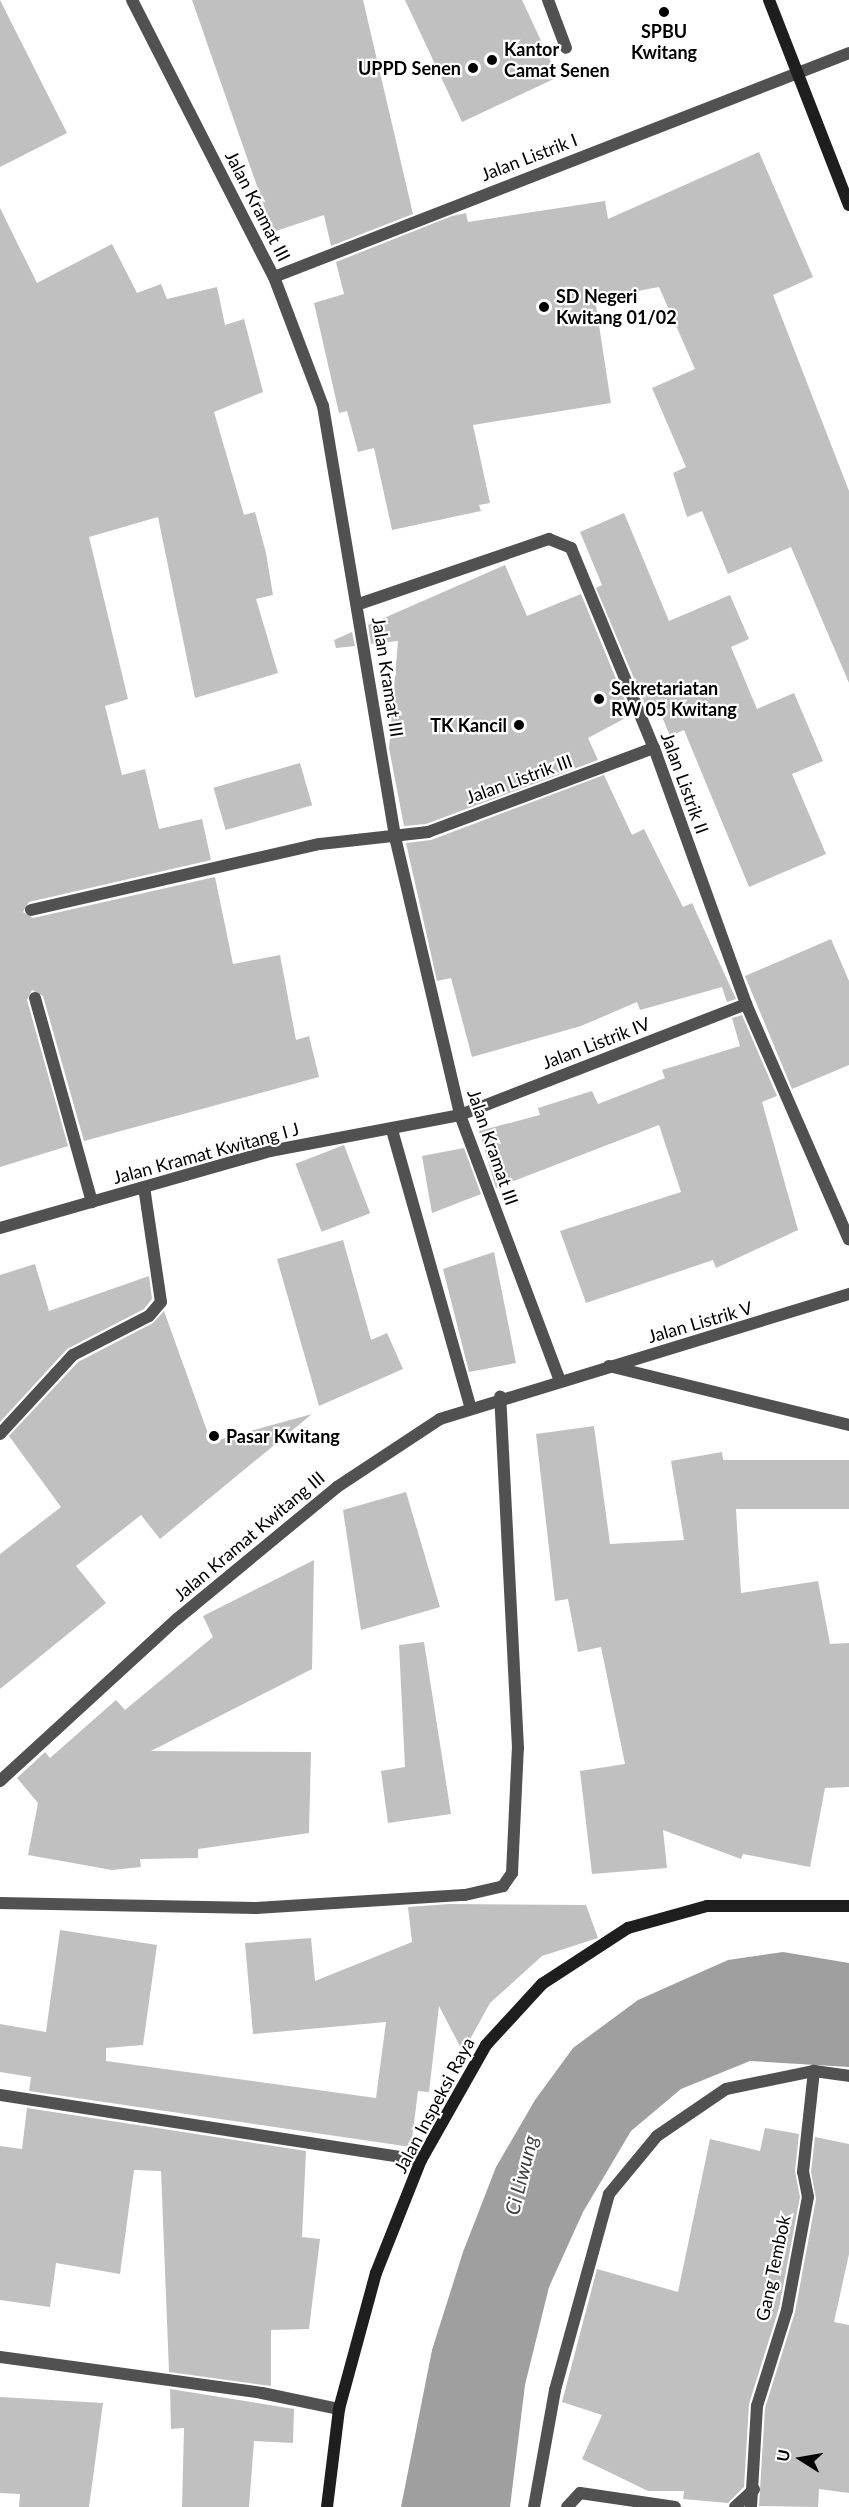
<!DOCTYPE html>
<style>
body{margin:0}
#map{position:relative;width:849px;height:2507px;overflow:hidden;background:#fff;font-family:Lato,sans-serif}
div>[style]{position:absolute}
.water>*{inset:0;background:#9f9f9f}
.building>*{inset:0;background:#c0c0c0;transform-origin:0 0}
.lane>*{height:12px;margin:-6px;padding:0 6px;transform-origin:6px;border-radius:6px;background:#515151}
.street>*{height:12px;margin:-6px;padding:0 6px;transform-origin:6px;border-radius:6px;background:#515151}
.secondary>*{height:12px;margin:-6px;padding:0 6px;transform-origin:6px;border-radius:6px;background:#1e1e1e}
.dots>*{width:16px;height:16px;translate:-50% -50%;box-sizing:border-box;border:3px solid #fff;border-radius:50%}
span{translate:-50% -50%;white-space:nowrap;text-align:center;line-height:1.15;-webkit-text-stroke:4.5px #fff;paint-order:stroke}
.poi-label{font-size:18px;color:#000;font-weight:700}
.left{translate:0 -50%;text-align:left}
.right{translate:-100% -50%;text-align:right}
.street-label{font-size:18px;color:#000}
.water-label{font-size:20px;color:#404040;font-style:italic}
.north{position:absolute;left:771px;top:2429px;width:60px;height:60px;-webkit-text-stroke:4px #fff;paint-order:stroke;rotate:281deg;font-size:16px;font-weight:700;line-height:24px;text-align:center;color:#000}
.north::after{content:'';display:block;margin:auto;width:21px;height:27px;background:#000;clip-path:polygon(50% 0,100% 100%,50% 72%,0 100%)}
</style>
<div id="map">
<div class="water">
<div style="clip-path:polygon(783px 1952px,849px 1963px,849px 2067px,750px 2061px,681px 2089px,631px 2131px,583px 2212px,549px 2287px,525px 2385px,510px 2507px,401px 2507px,432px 2350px,463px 2252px,496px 2167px,535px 2100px,573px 2048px,638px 2000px,728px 1960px)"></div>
</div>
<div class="building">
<div style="clip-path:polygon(0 0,67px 133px,0 167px)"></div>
<div style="clip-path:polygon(192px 0,363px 0,413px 214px,331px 246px,324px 215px,273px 232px)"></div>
<div style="clip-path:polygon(405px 0,522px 0,558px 77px,462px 122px)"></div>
<div style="clip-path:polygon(759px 152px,813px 277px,773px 295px,849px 491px,849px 683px,791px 547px,728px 574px,702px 511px,687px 517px,673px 473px,686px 467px,652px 388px,695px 369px,659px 287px,595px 299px,611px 403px,473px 425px,490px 503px,479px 505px,481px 511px,392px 530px,374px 448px,358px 452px,347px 411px,339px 413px,314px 303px,344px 294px,336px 262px,452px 216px,466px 213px,468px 222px,605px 201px,608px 219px)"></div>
<div style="clip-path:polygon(0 208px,37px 283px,112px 244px,137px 293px,161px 284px,167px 299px,217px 287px,225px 325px,244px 319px,263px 392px,214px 412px,244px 515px,255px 512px,266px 553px,273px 595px,256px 599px,278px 673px,195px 698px,158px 517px,89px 537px,128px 699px,105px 706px,122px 775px,145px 769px,159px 829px,202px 819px,211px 860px,29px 902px,23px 912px,33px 918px,215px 877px,233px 964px,280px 955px,296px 1040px,309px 1036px,319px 1077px,84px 1141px,43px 996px,32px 990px,27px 1000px,68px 1146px,0 1167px)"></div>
<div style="clip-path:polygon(624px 513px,669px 621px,730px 595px,749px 639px,731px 647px,757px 709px,794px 693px,823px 761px,792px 774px,826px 854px,749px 887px,684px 730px,670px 736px,656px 702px,646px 707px,596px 588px,602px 585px,580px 532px)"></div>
<div style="clip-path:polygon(505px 565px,527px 616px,581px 594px,631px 715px,588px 738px,598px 760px,426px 824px,404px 826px,389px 748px,398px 641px,371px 644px,368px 625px)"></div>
<div style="clip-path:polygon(352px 632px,355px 646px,336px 648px,334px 640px)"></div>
<div style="left:300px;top:763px;width:44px;height:90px;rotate:74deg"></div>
<div style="clip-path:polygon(604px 775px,632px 835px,644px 829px,683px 907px,692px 903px,736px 999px,727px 1002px,722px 987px,640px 1010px,637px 1002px,581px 1026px,472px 1057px,451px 978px,437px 981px,406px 843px,431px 840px)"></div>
<div style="clip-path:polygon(831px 939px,849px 981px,849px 1065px,792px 1089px,745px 976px)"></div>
<div style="clip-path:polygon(742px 1015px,777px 1096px,762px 1102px,798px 1230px,716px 1268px,713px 1260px,586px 1303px,560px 1231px,681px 1192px,659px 1125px,496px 1188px,479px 1131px,540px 1115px,538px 1108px,592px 1091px,598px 1104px,665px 1078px,662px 1070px,740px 1046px,732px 1018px)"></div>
<div style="left:344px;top:1145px;width:73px;height:52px;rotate:69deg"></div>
<div style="clip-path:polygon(464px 1148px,481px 1194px,432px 1213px,422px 1156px)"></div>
<div style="clip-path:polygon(343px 1240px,371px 1340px,387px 1333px,403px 1369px,319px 1406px,277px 1259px)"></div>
<div style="clip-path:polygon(494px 1252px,516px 1363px,469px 1372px,443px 1269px)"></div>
<div style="clip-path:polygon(35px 1264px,49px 1311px,149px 1276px,152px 1299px,144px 1309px,67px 1349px,0 1422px,0 1275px)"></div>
<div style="clip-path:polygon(164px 1311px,211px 1442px,312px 1414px,160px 1539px,141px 1515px,76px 1566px,106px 1603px,0 1689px,0 1554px,61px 1507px,9px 1436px,78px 1362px,153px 1323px)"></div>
<div style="clip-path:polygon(594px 1426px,610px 1544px,684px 1540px,671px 1461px,722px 1452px,723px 1460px,849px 1460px,849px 1509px,736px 1509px,741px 1593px,818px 1581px,830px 1644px,849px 1643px,849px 1787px,825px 1788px,810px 1867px,743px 1854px,741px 1859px,663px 1830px,667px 1868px,592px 1874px,580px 1771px,625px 1764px,601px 1647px,578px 1652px,568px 1599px,555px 1601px,536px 1434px)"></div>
<div style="clip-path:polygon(406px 1492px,440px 1607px,361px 1630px,343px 1510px)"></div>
<div style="clip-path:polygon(314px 1560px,312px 1669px,151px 1751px,311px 1752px,309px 1833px,198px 1849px,198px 1858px,140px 1859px,141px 1867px,112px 1870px,28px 1855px,38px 1803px,17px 1778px,45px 1752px,50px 1758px,116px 1700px,125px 1710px,213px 1637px,203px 1616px)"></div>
<div style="clip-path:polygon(424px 1642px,451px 1814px,388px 1823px,381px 1771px,405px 1767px,399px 1645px)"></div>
<div style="clip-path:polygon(450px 1904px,586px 1905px,598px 1938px,542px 1956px,490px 2003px,463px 2052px,439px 2006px,429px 2092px,418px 2091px,411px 2147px,29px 2091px,31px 2077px,0 2072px,0 2024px,46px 2032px,60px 1930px,157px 1945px,143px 2045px,106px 2048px,106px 2061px,376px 2098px,386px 2022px,253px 2034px,245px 1943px,311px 1938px,315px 1981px,412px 1942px,408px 1907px)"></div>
<div style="clip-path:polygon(27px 2108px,306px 2151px,302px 2237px,320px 2239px,309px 2329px,271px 2330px,271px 2386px,169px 2372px,161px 2171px,134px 2170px,120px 2274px,56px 2263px,50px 2307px,0 2300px,0 2146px,22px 2149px)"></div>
<div style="clip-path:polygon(765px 2128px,799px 2134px,795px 2171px,800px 2197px,779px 2308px,749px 2404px,744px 2487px,728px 2503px,683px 2499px,684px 2491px,648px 2491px,582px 2459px,602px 2415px,562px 2402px,597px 2269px,678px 2292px,710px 2139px,760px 2151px)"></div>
<div style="clip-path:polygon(815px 2137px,849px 2144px,849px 2254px,834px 2322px,849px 2325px,849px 2493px,819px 2489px,818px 2507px,759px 2506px,765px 2408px,795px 2312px,816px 2199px,811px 2172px)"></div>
<div style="clip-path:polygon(170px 2389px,294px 2409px,293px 2443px,254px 2441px,249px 2507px,182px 2507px,184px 2428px,171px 2429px)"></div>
<div style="clip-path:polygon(0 2397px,103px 2403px,89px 2507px,19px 2507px,20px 2494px,0 2493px)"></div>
</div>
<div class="lane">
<div style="left:548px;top:0;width:51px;rotate:69.4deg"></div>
</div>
<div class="street">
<div style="left:132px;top:0;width:311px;rotate:62.9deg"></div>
<div style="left:274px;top:277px;width:138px;rotate:69.2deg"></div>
<div style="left:323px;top:406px;width:437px;rotate:80.5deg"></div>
<div style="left:395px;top:837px;width:285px;rotate:76.8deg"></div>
<div style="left:460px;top:1115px;width:282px;rotate:69.4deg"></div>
<div style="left:274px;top:277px;width:617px;rotate:-21.28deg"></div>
<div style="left:359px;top:604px;width:201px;rotate:-18.9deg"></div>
<div style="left:549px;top:539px;width:24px;rotate:22deg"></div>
<div style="left:571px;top:548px;width:217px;rotate:67.5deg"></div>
<div style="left:654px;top:748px;width:272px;rotate:70.2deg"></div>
<div style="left:746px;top:1004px;width:257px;rotate:66.4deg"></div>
<div style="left:31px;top:910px;width:296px;rotate:-12.9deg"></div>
<div style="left:320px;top:844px;width:109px;rotate:-6.3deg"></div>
<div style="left:428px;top:832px;width:241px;rotate:-20.4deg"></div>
<div style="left:35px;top:998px;width:212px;rotate:74.4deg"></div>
<div style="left:392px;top:1130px;width:287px;rotate:74.2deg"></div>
<div style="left:0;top:1228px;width:281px;rotate:-15.9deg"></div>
<div style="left:270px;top:1151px;width:193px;rotate:-10.7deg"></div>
<div style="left:460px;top:1115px;width:307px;rotate:-21.2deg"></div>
<div style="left:609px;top:1366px;width:247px;rotate:13.8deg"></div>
<div style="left:0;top:1434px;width:108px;rotate:-47.3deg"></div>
<div style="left:73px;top:1355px;width:85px;rotate:-27.2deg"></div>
<div style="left:149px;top:1316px;width:18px;rotate:-49deg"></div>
<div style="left:161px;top:1302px;width:116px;rotate:-98.4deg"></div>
<div style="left:0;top:1781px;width:240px;rotate:-42.5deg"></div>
<div style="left:177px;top:1619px;width:207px;rotate:-39.5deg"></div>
<div style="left:337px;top:1487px;width:123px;rotate:-33.4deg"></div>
<div style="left:440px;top:1419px;width:428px;rotate:-17deg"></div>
<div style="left:0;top:1903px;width:256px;rotate:1.1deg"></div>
<div style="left:256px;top:1908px;width:209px;rotate:-3.6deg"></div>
<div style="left:465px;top:1895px;width:39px;rotate:-13deg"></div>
<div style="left:503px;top:1886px;width:16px;rotate:-55deg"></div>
<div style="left:512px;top:1873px;width:125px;rotate:-87.3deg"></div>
<div style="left:518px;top:1748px;width:352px;rotate:-92.9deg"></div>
<div style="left:0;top:2095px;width:426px;rotate:8.8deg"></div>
<div style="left:0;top:2357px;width:264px;rotate:7.8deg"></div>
<div style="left:262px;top:2393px;width:79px;rotate:11.7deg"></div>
<div style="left:534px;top:2507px;width:119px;rotate:-79.8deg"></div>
<div style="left:555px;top:2390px;width:203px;rotate:-74.6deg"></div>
<div style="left:609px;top:2194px;width:75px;rotate:-50.4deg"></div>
<div style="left:657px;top:2136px;width:83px;rotate:-34.3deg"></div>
<div style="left:726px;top:2089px;width:90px;rotate:-11.6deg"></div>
<div style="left:814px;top:2071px;width:35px;rotate:8deg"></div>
<div style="left:567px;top:2507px;width:19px;rotate:-47deg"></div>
<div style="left:580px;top:2493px;width:96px;rotate:8.4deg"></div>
<div style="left:735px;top:2507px;width:26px;rotate:-43deg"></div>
<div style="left:751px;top:2507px;width:101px;rotate:-86.6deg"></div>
<div style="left:757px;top:2406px;width:101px;rotate:-72.6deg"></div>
<div style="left:787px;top:2310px;width:115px;rotate:-79.5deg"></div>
<div style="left:808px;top:2197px;width:25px;rotate:-101deg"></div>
<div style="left:803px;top:2172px;width:102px;rotate:-83.8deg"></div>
</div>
<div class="secondary">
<div style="left:769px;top:0;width:220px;rotate:68.7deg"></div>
<div style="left:327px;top:2507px;width:99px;rotate:-83deg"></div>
<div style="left:339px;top:2409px;width:141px;rotate:-74.8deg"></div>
<div style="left:376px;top:2273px;width:122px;rotate:-68.3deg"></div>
<div style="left:421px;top:2160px;width:132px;rotate:-60.5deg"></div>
<div style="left:486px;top:2045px;width:83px;rotate:-47.4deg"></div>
<div style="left:542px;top:1984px;width:103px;rotate:-33.1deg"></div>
<div style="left:628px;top:1928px;width:82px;rotate:-15.6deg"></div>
<div style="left:707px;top:1906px;width:142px"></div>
</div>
<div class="dots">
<div style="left:664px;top:12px;background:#000"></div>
<div style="left:492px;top:60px;background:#000"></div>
<div style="left:473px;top:68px;background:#000"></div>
<div style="left:544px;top:307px;background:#000"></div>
<div style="left:599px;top:699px;background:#000"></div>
<div style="left:519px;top:725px;background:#000"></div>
<div style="left:214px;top:1436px;background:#000"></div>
</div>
<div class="poi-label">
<span style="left:664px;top:42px">SPBU<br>Kwitang</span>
<span class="left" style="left:504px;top:60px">Kantor<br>Camat Senen</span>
<span class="right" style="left:461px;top:68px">UPPD Senen</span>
<span class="left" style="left:556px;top:307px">SD Negeri<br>Kwitang 01/02</span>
<span class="left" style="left:611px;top:699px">Sekretariatan<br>RW 05 Kwitang</span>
<span class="right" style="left:507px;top:725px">TK Kancil</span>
<span class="left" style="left:226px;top:1436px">Pasar Kwitang</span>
</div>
<div class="street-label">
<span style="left:529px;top:157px;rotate:-21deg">Jalan Listrik I</span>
<span style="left:258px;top:206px;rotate:63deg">Jalan Kramat III</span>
<span style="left:388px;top:677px;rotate:81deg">Jalan Kramat III</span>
<span style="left:519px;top:779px;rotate:-20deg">Jalan Listrik III</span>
<span style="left:685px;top:783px;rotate:70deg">Jalan Listrik II</span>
<span style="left:596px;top:1043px;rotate:-21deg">Jalan Listrik IV</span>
<span style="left:493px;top:1147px;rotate:71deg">Jalan Kramat III</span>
<span style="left:206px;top:1153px;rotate:-15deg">Jalan Kramat Kwitang I J</span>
<span style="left:700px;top:1322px;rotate:-16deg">Jalan Listrik V</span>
<span style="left:249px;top:1536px;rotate:-40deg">Jalan Kramat Kwitang III</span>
<span style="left:434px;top:2105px;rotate:-62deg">Jalan Inspeksi Raya</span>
<span style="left:773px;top:2268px;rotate:-78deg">Gang Tembok</span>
</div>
<div class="water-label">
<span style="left:521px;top:2175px;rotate:-76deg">Ci Liwung</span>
</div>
<div class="north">U</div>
</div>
